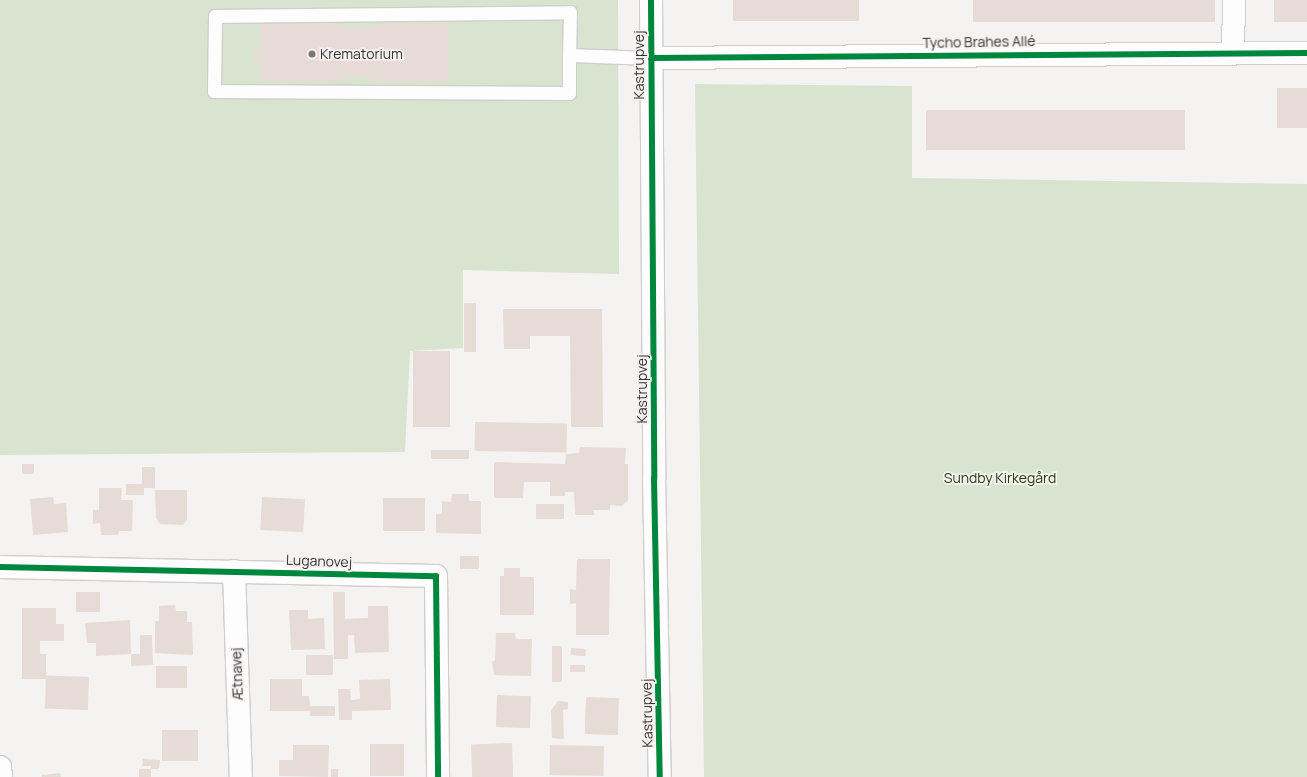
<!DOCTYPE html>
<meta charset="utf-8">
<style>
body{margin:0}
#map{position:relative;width:1307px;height:777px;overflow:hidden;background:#f5f3f1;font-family:Manrope,sans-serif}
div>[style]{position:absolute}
.green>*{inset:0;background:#d8e3d0}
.building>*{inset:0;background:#e6dbd6;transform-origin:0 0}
.roads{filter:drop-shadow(1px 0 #d0cecd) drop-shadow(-1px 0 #d0cecd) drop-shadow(0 1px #d0cecd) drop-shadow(0 -1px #d0cecd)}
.lane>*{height:13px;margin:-6.5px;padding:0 6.5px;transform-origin:6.5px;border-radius:6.5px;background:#fefdfd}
.street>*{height:22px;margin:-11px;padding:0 11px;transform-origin:11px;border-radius:11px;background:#fefdfd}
.secondary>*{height:22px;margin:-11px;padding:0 11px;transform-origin:11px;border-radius:11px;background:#fefdfd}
.cycleway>*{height:6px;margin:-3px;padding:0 3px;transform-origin:3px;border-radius:3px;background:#00873e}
.dots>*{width:11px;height:11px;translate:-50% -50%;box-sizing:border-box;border:2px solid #f6f2f0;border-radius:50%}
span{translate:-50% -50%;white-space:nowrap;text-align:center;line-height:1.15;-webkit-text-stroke:3.5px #f6f2f0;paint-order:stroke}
.street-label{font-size:14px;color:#353433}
.poi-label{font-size:14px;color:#353433}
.left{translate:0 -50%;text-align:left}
.park-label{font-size:14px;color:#203c0d}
</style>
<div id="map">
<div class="green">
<div style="clip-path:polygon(0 0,618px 0,619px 274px,463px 270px,463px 348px,410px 351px,405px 452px,0 455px)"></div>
<div style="clip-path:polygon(695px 84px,912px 86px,912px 178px,1307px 184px,1307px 777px,704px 777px)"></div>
</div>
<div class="building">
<div style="left:733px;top:0;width:126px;height:21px"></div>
<div style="left:973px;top:0;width:242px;height:22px"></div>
<div style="left:1274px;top:0;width:33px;height:22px"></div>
<div style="clip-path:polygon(260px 23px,345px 24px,346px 28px,373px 28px,373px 24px,449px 24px,449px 82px,373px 82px,373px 77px,345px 77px,345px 81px,260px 81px,261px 58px,252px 59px,252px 50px,260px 50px)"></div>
<div style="left:1307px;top:88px;width:40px;height:30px;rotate:90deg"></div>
<div style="left:926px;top:110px;width:259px;height:40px"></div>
<div style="left:464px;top:303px;width:12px;height:49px"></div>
<div style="clip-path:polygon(503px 309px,602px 309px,603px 427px,571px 427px,570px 336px,530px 336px,530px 349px,504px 349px)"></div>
<div style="left:413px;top:351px;width:37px;height:76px"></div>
<div style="left:475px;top:422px;width:92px;height:29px;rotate:1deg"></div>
<div style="clip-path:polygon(580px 447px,626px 448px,625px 464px,628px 464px,628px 500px,622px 506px,610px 505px,610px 510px,594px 510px,594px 515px,575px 515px,574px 492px,565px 492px,565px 496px,550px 496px,550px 482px,524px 482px,523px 498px,494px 498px,494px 462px,565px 464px,566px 454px,579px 453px)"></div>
<div style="left:431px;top:450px;width:38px;height:9px"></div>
<div style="left:22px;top:464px;width:12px;height:10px"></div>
<div style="clip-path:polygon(142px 467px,155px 467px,155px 488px,144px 488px,144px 495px,126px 495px,126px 484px,142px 484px)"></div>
<div style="clip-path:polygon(99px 488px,122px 488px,121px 500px,133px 500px,132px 531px,119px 531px,118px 535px,101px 535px,100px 523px,93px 524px,93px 510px,99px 510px)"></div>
<div style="clip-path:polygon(155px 490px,187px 490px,187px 520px,183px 525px,160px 524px,156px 518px)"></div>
<div style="clip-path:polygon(452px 494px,469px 494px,469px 501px,481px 501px,481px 534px,436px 533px,436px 514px,442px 514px,442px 501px,451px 502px)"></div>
<div style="clip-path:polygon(53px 497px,54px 504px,66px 503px,68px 532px,33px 535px,30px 499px)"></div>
<div style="left:262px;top:497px;width:43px;height:33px;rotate:3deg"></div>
<div style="left:383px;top:498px;width:42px;height:33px"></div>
<div style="left:536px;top:504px;width:28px;height:15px"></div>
<div style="left:479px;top:556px;width:13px;height:19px;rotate:90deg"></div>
<div style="clip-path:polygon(577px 559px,610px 559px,609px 635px,576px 635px,576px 603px,570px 604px,570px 589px,576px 590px)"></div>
<div style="clip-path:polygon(504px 568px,520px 568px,520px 577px,534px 577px,534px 615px,500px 615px,500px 576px,504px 576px)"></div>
<div style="left:76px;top:592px;width:24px;height:20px"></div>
<div style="clip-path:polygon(333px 592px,345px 592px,345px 619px,368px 618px,368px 606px,388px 606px,389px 652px,355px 653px,354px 635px,348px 635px,348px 659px,334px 659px)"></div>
<div style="clip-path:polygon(175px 605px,176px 611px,187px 611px,187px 622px,192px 622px,193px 655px,155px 653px,155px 621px,159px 621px,159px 606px)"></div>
<div style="clip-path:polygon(22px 608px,56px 608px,56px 624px,64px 624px,64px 641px,40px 641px,40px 654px,46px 654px,46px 679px,22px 679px)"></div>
<div style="clip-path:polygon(289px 610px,308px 610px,308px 619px,324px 618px,325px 649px,291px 650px)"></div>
<div style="clip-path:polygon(130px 620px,131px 654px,96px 656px,96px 643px,87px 643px,85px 623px)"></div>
<div style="clip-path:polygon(496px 633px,515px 633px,516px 639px,532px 639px,531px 676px,494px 675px,492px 662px,495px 660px)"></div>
<div style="clip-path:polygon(140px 635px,152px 635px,153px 665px,131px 666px,131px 654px,140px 654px)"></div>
<div style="left:552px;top:646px;width:10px;height:36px"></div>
<div style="left:571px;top:648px;width:15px;height:7px;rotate:4deg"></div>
<div style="left:333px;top:655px;width:20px;height:27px;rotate:90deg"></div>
<div style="left:570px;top:665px;width:15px;height:7px"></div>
<div style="left:156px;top:666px;width:31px;height:22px"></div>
<div style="left:89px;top:677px;width:33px;height:43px;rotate:92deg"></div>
<div style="clip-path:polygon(270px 679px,302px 679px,302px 696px,309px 696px,310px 706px,335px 706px,335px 716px,310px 716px,310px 711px,270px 711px)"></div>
<div style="clip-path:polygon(390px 679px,391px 710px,352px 711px,352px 720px,339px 720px,338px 689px,350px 689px,351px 700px,360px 699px,359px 680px)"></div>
<div style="left:497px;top:695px;width:34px;height:32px;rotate:2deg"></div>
<div style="left:586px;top:697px;width:33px;height:37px;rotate:2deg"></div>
<div style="clip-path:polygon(558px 701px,568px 702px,568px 709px,563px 710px,564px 739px,552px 738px,551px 710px)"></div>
<div style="left:162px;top:730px;width:36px;height:31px"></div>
<div style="left:512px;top:743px;width:34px;height:41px;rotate:88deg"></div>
<div style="left:370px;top:744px;width:34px;height:32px"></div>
<div style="clip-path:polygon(293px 745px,329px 745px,328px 777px,279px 776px,279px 760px,293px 760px)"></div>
<div style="left:550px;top:745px;width:54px;height:30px;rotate:1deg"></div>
<div style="clip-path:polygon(143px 759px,160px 760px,159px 769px,151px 769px,151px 777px,139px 777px,139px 769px,151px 769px,151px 766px,142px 766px)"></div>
<div style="left:331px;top:769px;width:7px;height:8px"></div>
<div style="clip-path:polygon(60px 773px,61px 777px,42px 777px,41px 775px)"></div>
</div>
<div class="roads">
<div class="lane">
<div style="left:569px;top:55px;width:38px;rotate:90deg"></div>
<div style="left:569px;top:93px;width:355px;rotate:-179.7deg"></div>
<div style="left:214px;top:91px;width:75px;rotate:-89.2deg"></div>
<div style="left:215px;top:16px;width:355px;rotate:-0.6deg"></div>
<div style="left:570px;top:12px;width:43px;rotate:91.3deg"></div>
<div style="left:569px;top:55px;width:82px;rotate:2.1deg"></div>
</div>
<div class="street">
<div style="left:1233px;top:52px;width:52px;rotate:-88.9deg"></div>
<div style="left:651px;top:58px;width:656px;rotate:-0.44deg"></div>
<div style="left:0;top:567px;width:436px;rotate:1.2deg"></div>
<div style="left:436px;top:576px;width:201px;rotate:89.4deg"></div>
<div style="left:234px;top:571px;width:206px;rotate:88.1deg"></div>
<div style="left:0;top:767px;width:10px;rotate:84deg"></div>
</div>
<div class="secondary">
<div style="left:651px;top:0;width:478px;rotate:89.6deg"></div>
<div style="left:654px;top:478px;width:299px;rotate:88.9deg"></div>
</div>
</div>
<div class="cycleway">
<div style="left:651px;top:0;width:478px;rotate:89.6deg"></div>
<div style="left:654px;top:478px;width:299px;rotate:88.9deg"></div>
<div style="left:651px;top:58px;width:656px;rotate:-0.44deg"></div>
<div style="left:0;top:567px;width:436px;rotate:1.2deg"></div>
<div style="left:436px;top:576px;width:201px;rotate:89.4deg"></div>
</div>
<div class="dots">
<div style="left:312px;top:54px;background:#787776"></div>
</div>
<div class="street-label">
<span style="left:979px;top:42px;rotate:-1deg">Tycho Brahes Allé</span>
<span style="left:639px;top:65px;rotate:-90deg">Kastrupvej</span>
<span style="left:642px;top:389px;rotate:-90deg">Kastrupvej</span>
<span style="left:319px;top:561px;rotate:2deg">Luganovej</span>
<span style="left:237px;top:674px;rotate:-92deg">Ætnavej</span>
<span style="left:647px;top:713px;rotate:-91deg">Kastrupvej</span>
</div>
<div class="poi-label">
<span class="left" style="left:320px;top:54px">Krematorium</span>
</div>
<div class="park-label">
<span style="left:1000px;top:478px">Sundby Kirkegård</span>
</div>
</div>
